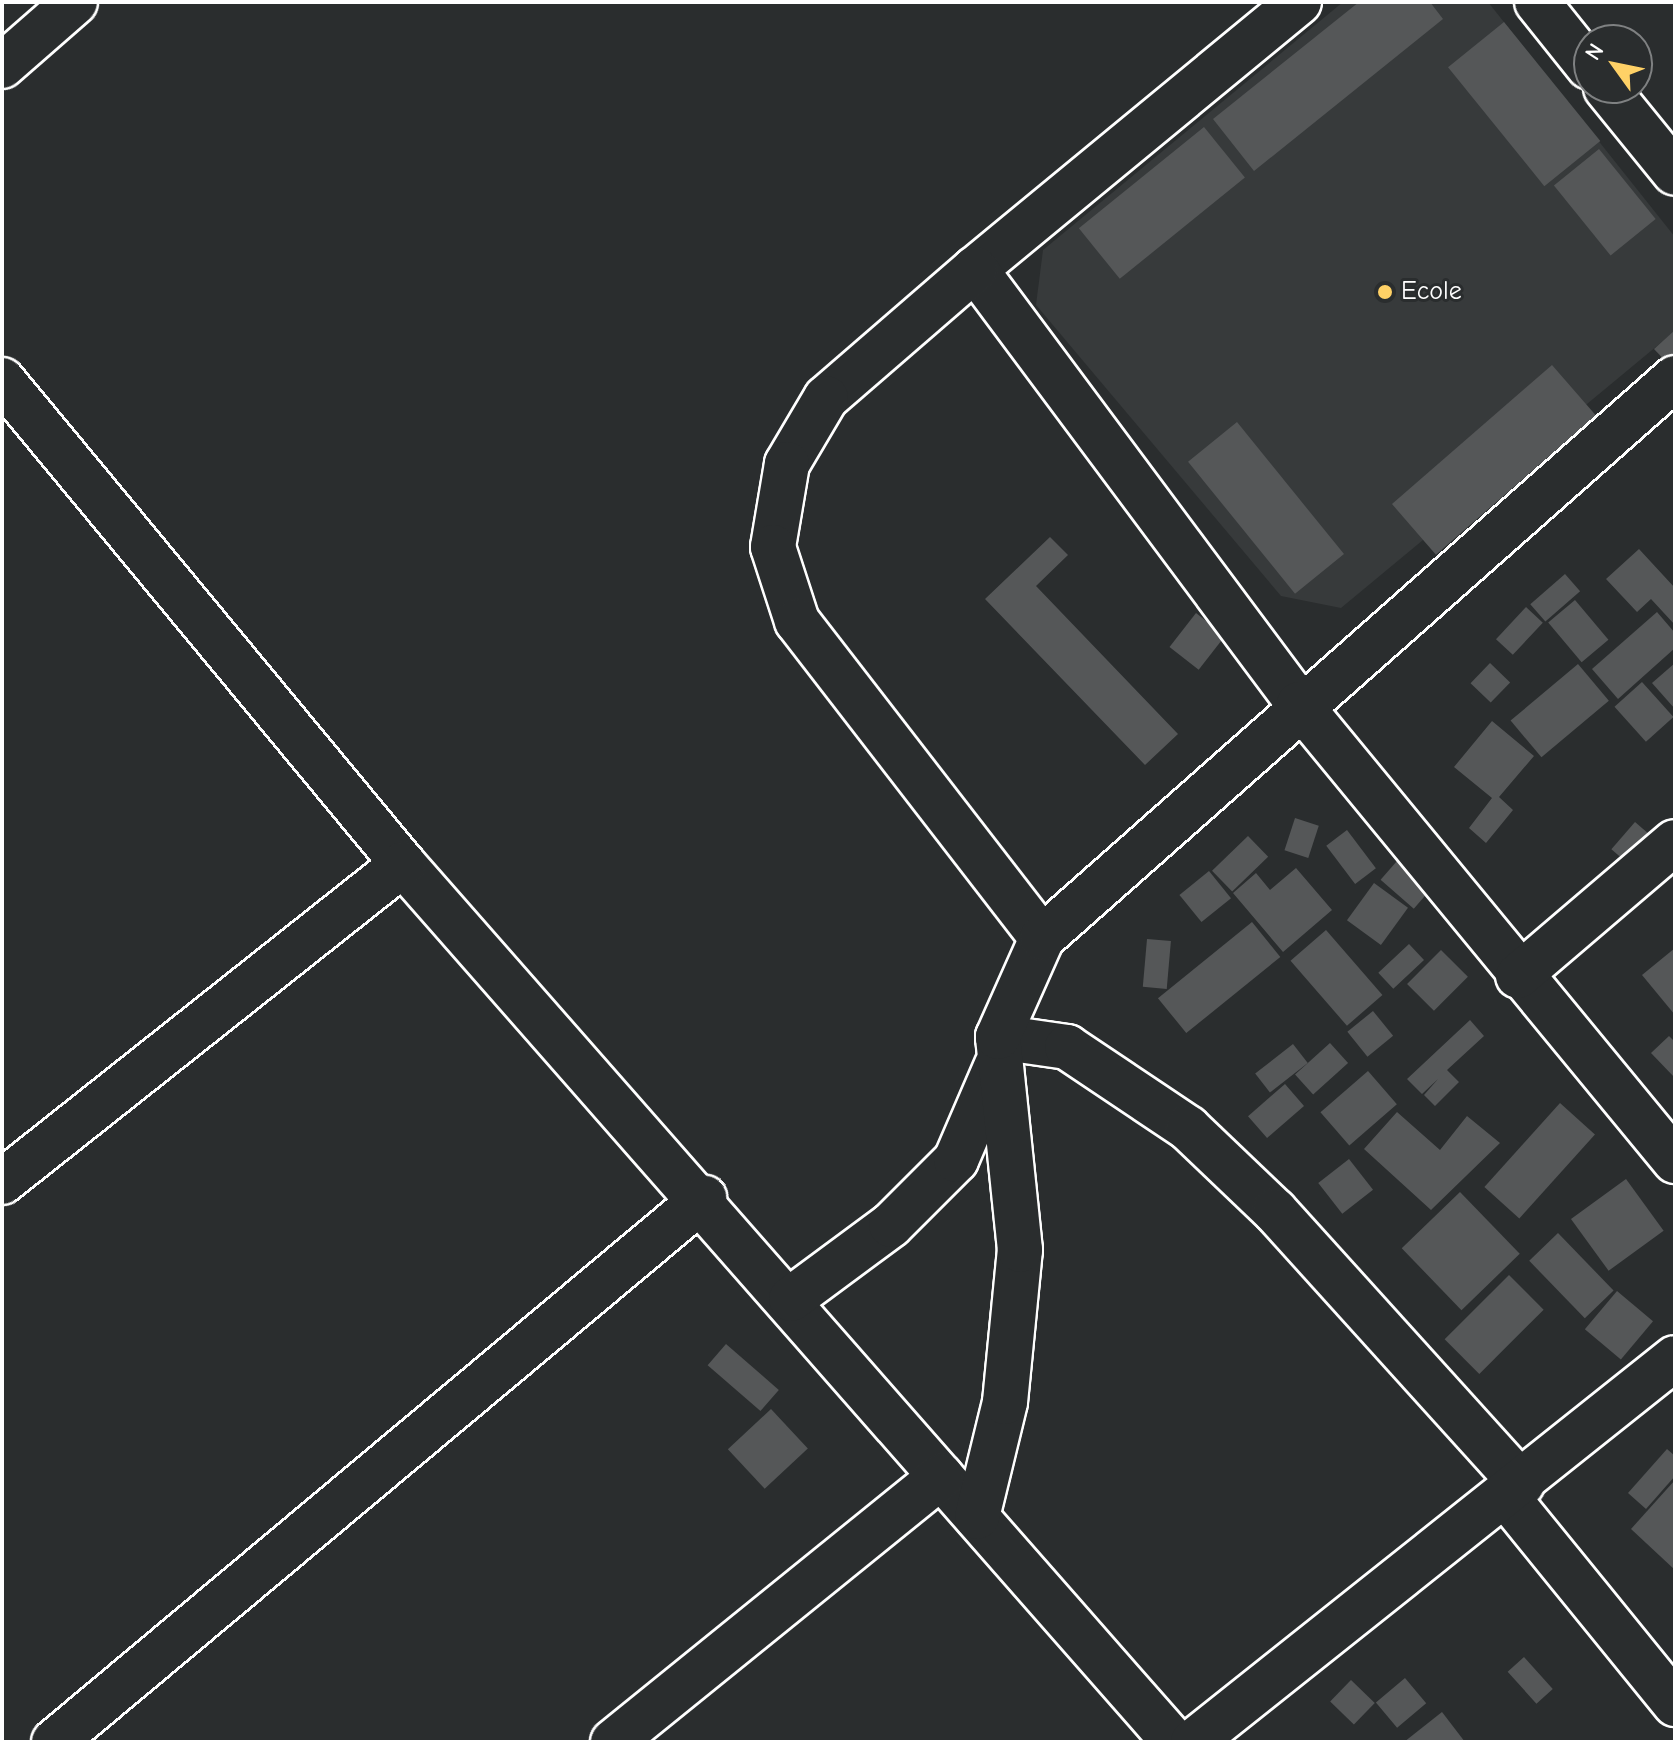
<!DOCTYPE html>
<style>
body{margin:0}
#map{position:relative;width:1677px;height:1744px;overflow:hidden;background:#2a2d2e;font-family:"Comic Neue",sans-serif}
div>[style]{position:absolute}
.built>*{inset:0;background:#373a3b}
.building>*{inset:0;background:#555758;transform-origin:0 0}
.roads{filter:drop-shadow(2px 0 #fff) drop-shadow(-2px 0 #fff) drop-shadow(0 2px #fff) drop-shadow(0 -2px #fff)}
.minor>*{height:44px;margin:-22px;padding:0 22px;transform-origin:22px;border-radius:22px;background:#2a2d2e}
.dots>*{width:22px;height:22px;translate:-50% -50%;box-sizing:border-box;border:4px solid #2a2d2e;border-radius:50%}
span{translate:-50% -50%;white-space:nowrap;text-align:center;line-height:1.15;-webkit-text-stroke:6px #2a2d2e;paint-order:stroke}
.poi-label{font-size:26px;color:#fff}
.left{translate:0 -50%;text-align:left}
.frame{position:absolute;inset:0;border:4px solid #fff;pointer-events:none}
.north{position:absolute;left:1573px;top:24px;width:80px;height:80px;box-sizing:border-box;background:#2a2d2e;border:2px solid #7f8182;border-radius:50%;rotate:303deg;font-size:22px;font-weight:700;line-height:32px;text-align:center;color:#fff}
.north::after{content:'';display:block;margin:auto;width:28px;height:36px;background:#ffd166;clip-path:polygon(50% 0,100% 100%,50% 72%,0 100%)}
</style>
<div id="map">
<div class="built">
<div style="clip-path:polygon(1343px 2px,1488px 2px,1675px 237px,1675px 331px,1341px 608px,1281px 596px,1036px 305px,1043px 250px)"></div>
</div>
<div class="building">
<div style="clip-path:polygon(1359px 2px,1430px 2px,1443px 19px,1254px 171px,1213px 119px)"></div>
<div style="left:1504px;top:22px;width:153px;height:72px;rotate:51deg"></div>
<div style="left:1204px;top:127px;width:65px;height:161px;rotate:51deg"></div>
<div style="left:1599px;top:149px;width:90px;height:58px;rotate:51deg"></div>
<div style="clip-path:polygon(1675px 330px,1675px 365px,1672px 368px,1654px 349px)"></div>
<div style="left:1552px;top:365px;width:67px;height:212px;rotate:49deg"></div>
<div style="left:1237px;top:422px;width:170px;height:63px;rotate:51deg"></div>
<div style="clip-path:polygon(1050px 537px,1068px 555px,1036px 586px,1178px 734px,1145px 765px,985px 599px)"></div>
<div style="clip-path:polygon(1639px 549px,1675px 588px,1675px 625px,1651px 599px,1637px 612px,1606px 579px)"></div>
<div style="left:1565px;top:574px;width:23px;height:46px;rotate:49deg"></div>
<div style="left:1575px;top:600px;width:52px;height:35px;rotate:50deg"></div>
<div style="left:1526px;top:607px;width:23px;height:44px;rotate:43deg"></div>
<div style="clip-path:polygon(1657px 612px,1675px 633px,1675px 648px,1618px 699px,1592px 669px)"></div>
<div style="left:1196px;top:613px;width:37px;height:43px;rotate:38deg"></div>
<div style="left:1490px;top:663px;width:28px;height:28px;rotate:44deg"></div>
<div style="clip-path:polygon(1675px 663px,1675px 709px,1652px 683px)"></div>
<div style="left:1578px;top:664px;width:48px;height:88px;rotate:50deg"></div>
<div style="left:1642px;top:682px;width:47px;height:37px;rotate:48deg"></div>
<div style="clip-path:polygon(1492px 721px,1534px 756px,1499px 797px,1513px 810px,1486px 843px,1469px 828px,1492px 798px,1454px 767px)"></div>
<div style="left:1295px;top:818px;width:25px;height:34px;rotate:18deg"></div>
<div style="left:1635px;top:822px;width:20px;height:36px;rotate:41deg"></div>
<div style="left:1347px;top:830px;width:48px;height:26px;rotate:53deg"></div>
<div style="left:1248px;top:836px;width:29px;height:50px;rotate:46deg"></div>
<div style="left:1397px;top:861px;width:44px;height:25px;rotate:41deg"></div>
<div style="clip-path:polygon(1296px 868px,1332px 910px,1283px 952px,1233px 893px,1256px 873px,1270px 890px)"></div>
<div style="left:1209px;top:871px;width:35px;height:38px;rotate:51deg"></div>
<div style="left:1374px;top:883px;width:42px;height:46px;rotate:36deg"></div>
<div style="left:1252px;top:922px;width:45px;height:121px;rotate:51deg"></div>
<div style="left:1326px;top:930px;width:86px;height:47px;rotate:49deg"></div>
<div style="left:1147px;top:939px;width:24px;height:48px;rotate:5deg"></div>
<div style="left:1409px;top:944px;width:22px;height:42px;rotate:47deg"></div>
<div style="clip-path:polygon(1675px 948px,1675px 1015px,1642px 975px)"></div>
<div style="left:1441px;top:950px;width:38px;height:48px;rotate:45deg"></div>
<div style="left:1373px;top:1011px;width:32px;height:33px;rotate:51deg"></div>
<div style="clip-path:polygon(1470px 1020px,1484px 1036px,1447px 1070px,1459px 1082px,1435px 1106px,1424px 1095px,1438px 1079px,1422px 1094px,1407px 1079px)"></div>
<div style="clip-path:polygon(1669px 1036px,1675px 1042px,1675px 1078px,1651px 1053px)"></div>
<div style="left:1330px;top:1043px;width:27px;height:47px;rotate:48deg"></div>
<div style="left:1293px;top:1044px;width:24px;height:48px;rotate:52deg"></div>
<div style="left:1368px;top:1071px;width:44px;height:63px;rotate:49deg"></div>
<div style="left:1285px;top:1084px;width:29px;height:49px;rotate:49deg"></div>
<div style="left:1560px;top:1103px;width:47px;height:113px;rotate:42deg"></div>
<div style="clip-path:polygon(1397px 1112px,1440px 1150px,1467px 1116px,1500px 1143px,1431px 1210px,1364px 1149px)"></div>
<div style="left:1349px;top:1159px;width:39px;height:39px;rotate:52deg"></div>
<div style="left:1626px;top:1179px;width:64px;height:68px;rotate:54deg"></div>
<div style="left:1460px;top:1192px;width:86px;height:81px;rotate:46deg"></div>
<div style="left:1558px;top:1233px;width:80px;height:40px;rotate:46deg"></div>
<div style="left:1509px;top:1275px;width:49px;height:91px;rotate:45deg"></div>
<div style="left:1617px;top:1291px;width:47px;height:50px;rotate:40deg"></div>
<div style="left:726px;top:1344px;width:70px;height:28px;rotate:41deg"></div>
<div style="left:771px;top:1409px;width:54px;height:59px;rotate:47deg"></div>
<div style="clip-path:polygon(1667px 1449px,1675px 1456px,1675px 1476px,1646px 1509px,1628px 1493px)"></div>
<div style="clip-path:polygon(1675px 1480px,1675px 1570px,1631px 1529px)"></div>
<div style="left:1524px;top:1657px;width:43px;height:22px;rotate:48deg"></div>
<div style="left:1405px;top:1678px;width:33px;height:38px;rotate:50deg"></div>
<div style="left:1351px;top:1680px;width:33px;height:30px;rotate:44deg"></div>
<div style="clip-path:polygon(1442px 1712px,1465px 1742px,1404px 1742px)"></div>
</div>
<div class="roads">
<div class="minor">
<div style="left:1299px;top:2px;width:420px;rotate:140.5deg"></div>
<div style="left:975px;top:269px;width:542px;rotate:53.32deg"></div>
<div style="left:1299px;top:704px;width:592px;rotate:50.55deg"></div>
<div style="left:1537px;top:2px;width:83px;rotate:51.3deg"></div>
<div style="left:2px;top:66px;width:97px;rotate:-41.2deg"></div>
<div style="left:1606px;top:88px;width:109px;rotate:50.9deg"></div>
<div style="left:975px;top:269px;width:197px;rotate:139.1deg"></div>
<div style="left:826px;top:398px;width:77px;rotate:120.6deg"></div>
<div style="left:787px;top:464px;width:84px;rotate:99.6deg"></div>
<div style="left:773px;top:547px;width:78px;rotate:72deg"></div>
<div style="left:797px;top:621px;width:401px;rotate:52.3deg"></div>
<div style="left:2px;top:380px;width:629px;rotate:50.36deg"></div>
<div style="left:403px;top:864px;width:1168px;rotate:48.71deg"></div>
<div style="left:1518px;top:976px;width:206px;rotate:-40.5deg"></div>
<div style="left:998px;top:1037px;width:70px;rotate:8.2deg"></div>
<div style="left:1067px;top:1047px;width:146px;rotate:33.8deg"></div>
<div style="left:1188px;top:1128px;width:120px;rotate:43.7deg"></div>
<div style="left:1275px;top:1211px;width:368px;rotate:47.9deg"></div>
<div style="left:2px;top:1182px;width:512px;rotate:-38.42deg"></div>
<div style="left:791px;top:1299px;width:124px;rotate:-36.5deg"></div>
<div style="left:891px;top:1225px;width:92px;rotate:-45deg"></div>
<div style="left:956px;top:1160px;width:103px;rotate:-66.7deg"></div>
<div style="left:1507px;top:1497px;width:267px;rotate:50.9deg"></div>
<div style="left:977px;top:1517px;width:118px;rotate:-76.3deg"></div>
<div style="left:1005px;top:1402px;width:153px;rotate:-84.4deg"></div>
<div style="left:1020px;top:1250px;width:214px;rotate:-95.9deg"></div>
<div style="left:998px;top:1037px;width:108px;rotate:-66deg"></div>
<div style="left:1042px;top:938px;width:845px;rotate:-41.5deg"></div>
<div style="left:54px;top:1742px;width:848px;rotate:-39.93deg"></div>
<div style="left:613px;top:1742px;width:422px;rotate:-39deg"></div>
<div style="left:1193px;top:1742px;width:616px;rotate:-38.54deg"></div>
</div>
</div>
<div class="dots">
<div style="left:1385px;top:292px;background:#ffd166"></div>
</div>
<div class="poi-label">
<span class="left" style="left:1401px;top:292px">Ecole</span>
</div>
<div class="frame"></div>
<div class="north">N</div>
</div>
